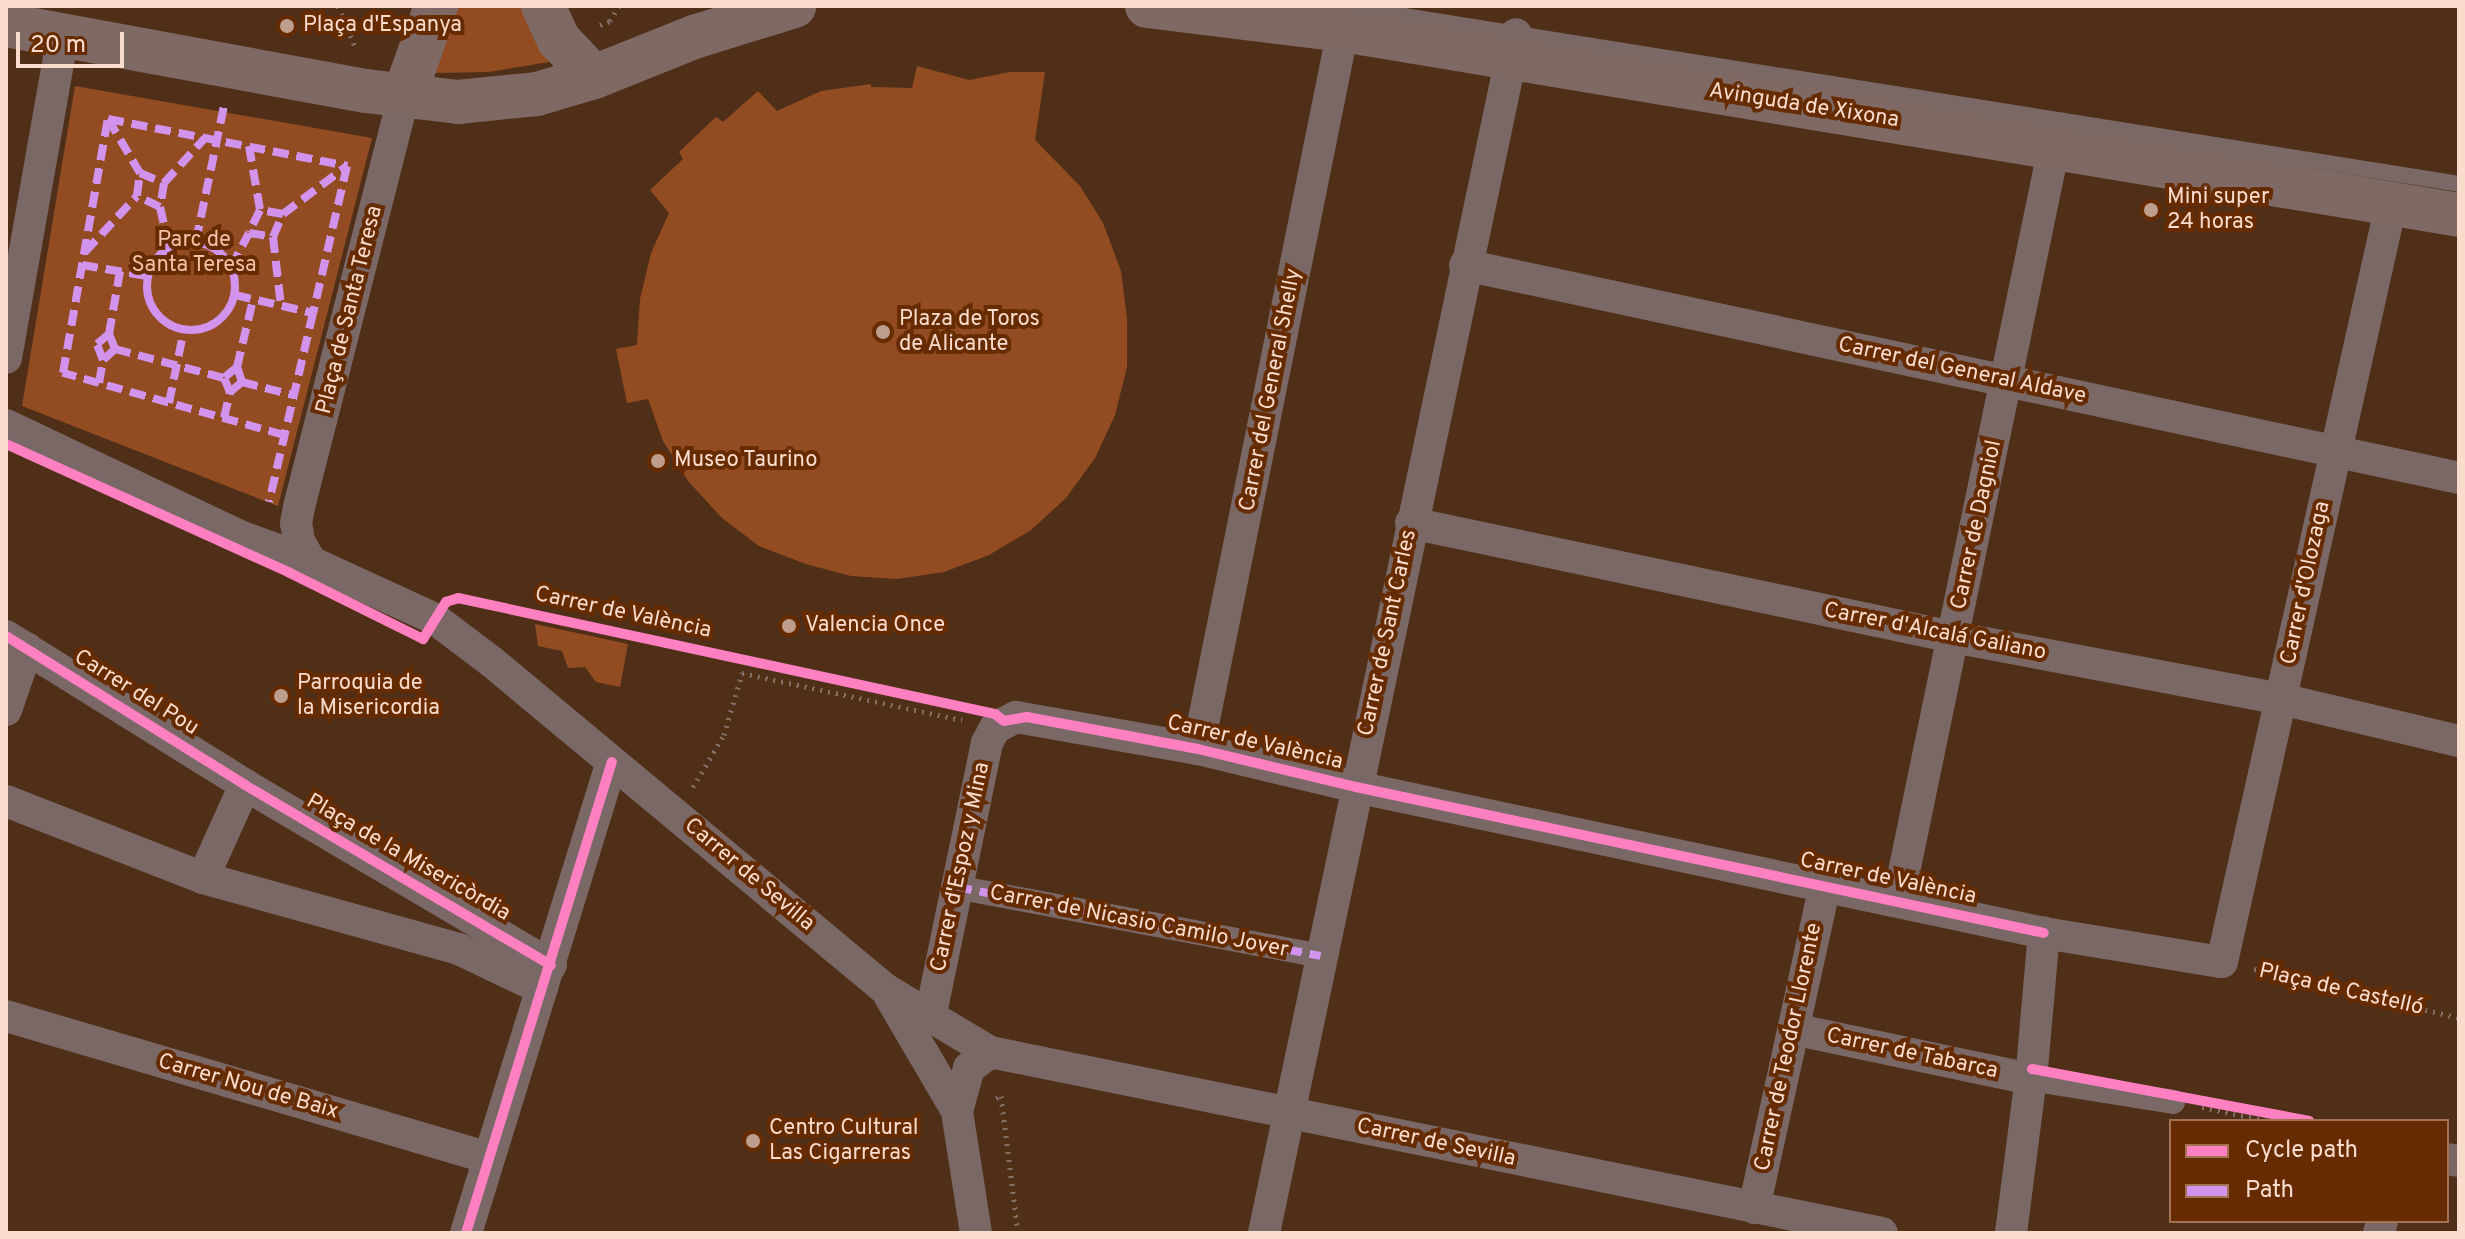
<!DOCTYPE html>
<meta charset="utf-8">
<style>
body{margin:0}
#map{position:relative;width:2465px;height:1239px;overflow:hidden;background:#502f18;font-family:Overpass,sans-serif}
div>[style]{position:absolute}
.green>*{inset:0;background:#934c21}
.path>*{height:5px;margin-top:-2.5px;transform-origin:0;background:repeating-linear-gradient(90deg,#816f68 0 2px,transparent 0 8px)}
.service>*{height:16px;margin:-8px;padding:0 8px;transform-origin:8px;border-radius:8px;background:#7a6866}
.pedestrian>*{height:24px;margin:-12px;padding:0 12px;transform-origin:12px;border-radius:12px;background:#7a6866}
.minor>*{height:32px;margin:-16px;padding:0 16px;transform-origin:16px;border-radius:16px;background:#7a6866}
.secondary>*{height:44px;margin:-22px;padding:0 22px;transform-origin:22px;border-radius:22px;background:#7e6964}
.quiet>*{height:8px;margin-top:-4px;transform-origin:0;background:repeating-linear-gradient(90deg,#d193ec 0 16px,transparent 0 24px)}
.quiet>.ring{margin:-4px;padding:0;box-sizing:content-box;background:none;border:8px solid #d193ec;border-radius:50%}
.cycleway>*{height:10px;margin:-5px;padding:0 5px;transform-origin:5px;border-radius:5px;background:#ff80c0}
.dots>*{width:22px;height:22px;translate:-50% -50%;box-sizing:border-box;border:4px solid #672b01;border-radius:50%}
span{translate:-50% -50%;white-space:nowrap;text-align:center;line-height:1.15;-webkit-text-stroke:8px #672b01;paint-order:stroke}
.poi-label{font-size:22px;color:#fadccc}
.left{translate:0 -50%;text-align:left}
.street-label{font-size:22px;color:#fadccc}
.park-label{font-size:22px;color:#f2c1a8}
.frame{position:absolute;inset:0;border:8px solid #fadccc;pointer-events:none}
.legend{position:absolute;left:2169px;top:1119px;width:280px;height:104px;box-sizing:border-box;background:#672b01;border:2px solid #a27252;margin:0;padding:10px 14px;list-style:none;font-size:24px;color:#fadccc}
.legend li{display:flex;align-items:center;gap:16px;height:40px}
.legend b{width:40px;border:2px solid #a27252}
.scale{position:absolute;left:16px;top:32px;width:108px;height:36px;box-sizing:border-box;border:4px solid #fadccc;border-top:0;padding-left:10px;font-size:24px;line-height:28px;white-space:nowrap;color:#fadccc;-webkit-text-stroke:6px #672b01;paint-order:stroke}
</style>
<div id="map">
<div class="green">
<div style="clip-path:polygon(450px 6px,523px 6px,552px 54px,549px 62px,489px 72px,433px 73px)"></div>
<div style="clip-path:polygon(917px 66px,969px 80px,1010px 72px,1045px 72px,1035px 140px,1080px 186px,1103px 223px,1121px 271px,1127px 319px,1127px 367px,1115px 415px,1095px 458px,1066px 498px,1031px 530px,989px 555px,944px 572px,897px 579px,851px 576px,806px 564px,759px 546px,722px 518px,688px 481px,663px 441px,648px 399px,627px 403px,616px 349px,637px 345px,640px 299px,651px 253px,669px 213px,650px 190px,683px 159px,679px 152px,716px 117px,723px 122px,758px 91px,777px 111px,821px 91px,871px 84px,871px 87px,912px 88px)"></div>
<div style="clip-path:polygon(75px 86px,372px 138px,278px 506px,22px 406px)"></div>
<div style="clip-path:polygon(535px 624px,628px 644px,620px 687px,596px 682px,585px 667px,568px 668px,562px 651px,538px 646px)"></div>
</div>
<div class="path">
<div style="left:338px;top:6px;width:47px;rotate:67.3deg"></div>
<div style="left:600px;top:25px;width:11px;rotate:-22deg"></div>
<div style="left:610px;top:21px;width:17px;rotate:-59deg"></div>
<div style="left:693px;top:787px;width:61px;rotate:-59.2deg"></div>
<div style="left:724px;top:735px;width:65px;rotate:-73.8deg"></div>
<div style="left:742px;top:673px;width:225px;rotate:12.1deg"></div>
<div style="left:2254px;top:969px;width:211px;rotate:13.4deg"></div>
<div style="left:996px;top:1098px;width:5px;rotate:-22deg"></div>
<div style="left:1001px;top:1096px;width:138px;rotate:82.9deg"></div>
<div style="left:2202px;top:1107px;width:67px;rotate:12deg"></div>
</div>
<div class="service">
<div style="left:1342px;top:6px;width:1131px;rotate:9.05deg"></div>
</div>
<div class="pedestrian">
<div style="left:956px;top:887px;width:371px;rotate:10.7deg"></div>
<div style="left:2030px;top:1079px;width:145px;rotate:9.1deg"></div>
</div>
<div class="minor">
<div style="left:1465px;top:265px;width:1017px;rotate:12.09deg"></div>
<div style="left:6px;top:358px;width:327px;rotate:-80deg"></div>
<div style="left:6px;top:425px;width:261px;rotate:25.4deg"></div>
<div style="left:242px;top:537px;width:73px;rotate:19.9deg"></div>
<div style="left:311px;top:562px;width:136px;rotate:24.7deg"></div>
<div style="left:435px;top:619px;width:71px;rotate:37deg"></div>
<div style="left:492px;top:662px;width:511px;rotate:39.76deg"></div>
<div style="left:885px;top:989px;width:122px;rotate:31deg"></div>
<div style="left:990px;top:1052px;width:910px;rotate:11.47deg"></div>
<div style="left:1411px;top:523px;width:554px;rotate:11.88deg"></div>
<div style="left:1953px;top:637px;width:334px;rotate:10.7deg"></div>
<div style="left:2281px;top:699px;width:183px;rotate:13.3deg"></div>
<div style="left:311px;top:562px;width:24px;rotate:-120deg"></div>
<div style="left:299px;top:541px;width:18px;rotate:-99deg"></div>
<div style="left:296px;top:523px;width:16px;rotate:-79deg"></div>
<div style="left:299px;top:507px;width:424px;rotate:-75.7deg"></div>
<div style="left:6px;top:636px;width:282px;rotate:31.9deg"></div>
<div style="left:245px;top:785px;width:355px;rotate:30.5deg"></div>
<div style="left:6px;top:710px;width:65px;rotate:-71deg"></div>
<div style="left:1198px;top:749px;width:733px;rotate:-78.6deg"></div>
<div style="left:6px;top:801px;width:212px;rotate:21.3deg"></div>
<div style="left:203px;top:878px;width:266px;rotate:15.5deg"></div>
<div style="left:459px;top:949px;width:92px;rotate:25.7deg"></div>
<div style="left:203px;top:878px;width:102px;rotate:-65.7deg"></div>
<div style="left:1898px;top:901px;width:770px;rotate:-78.31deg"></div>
<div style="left:889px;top:995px;width:134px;rotate:59.6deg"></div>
<div style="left:6px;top:1016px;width:503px;rotate:16.38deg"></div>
<div style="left:930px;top:1018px;width:281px;rotate:-78.3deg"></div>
<div style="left:987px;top:743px;width:17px;rotate:-62deg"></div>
<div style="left:995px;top:728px;width:24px;rotate:-28deg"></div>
<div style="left:1016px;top:717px;width:185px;rotate:10deg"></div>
<div style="left:1198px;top:749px;width:163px;rotate:13.5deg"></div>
<div style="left:1356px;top:787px;width:703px;rotate:11.98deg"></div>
<div style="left:2044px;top:933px;width:180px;rotate:9.3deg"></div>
<div style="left:2222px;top:962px;width:776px;rotate:-77.42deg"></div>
<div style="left:1793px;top:1029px;width:242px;rotate:11.9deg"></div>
<div style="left:2447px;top:1159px;width:12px;rotate:9deg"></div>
<div style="left:1754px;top:1208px;width:330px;rotate:-77.6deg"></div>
<div style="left:466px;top:1233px;width:493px;rotate:-72.8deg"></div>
<div style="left:976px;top:1233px;width:123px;rotate:-98.9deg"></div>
<div style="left:957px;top:1111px;width:45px;rotate:-74.4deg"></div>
<div style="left:969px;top:1068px;width:26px;rotate:-37deg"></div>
<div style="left:1264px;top:1233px;width:1225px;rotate:-78.13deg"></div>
<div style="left:2011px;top:1233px;width:165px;rotate:-82.7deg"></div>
<div style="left:2032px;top:1069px;width:137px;rotate:-85deg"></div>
<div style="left:2379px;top:1233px;width:12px;rotate:-76deg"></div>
</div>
<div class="secondary">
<div style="left:543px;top:6px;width:38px;rotate:65deg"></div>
<div style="left:559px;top:40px;width:51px;rotate:46.6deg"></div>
<div style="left:1147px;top:6px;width:197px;rotate:7deg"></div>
<div style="left:1343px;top:30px;width:1131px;rotate:9.41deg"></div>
<div style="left:6px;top:25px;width:366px;rotate:10.4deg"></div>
<div style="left:366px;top:91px;width:93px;rotate:6.8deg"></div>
<div style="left:458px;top:102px;width:79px;rotate:-5.8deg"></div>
<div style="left:537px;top:94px;width:59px;rotate:-16.6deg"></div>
<div style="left:594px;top:77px;width:108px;rotate:-21.8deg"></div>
<div style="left:694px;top:37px;width:105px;rotate:-17.2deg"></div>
<div style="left:404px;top:96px;width:96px;rotate:-70.4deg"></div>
</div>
<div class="quiet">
<div style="left:108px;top:119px;width:63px;rotate:59.3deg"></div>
<div style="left:249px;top:146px;width:65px;rotate:80.2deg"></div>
<div style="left:164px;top:183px;width:61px;rotate:-47.7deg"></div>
<div style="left:160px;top:207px;width:25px;rotate:-154deg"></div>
<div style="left:137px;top:196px;width:23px;rotate:-83deg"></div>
<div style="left:140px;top:173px;width:26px;rotate:23deg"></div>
<div style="left:164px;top:183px;width:24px;rotate:99deg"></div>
<div style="left:160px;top:207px;width:41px;rotate:77.3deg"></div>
<div style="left:283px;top:214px;width:23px;rotate:-170deg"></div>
<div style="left:260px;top:210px;width:25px;rotate:116deg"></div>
<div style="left:249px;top:233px;width:24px;rotate:9deg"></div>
<div style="left:273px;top:237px;width:25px;rotate:-67deg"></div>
<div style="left:283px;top:214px;width:80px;rotate:-36.9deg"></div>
<div style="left:273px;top:237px;width:69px;rotate:83.4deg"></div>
<div style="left:196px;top:241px;width:138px;rotate:-78.3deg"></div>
<div class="ring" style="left:147px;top:242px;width:80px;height:80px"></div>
<div style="left:85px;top:252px;width:76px;rotate:-47.1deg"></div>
<div style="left:82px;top:265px;width:66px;rotate:9.6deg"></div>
<div style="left:231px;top:267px;width:38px;rotate:-62deg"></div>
<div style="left:235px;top:295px;width:80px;rotate:13deg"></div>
<div style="left:313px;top:313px;width:194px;rotate:103.1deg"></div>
<div style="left:109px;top:334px;width:64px;rotate:-80.1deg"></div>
<div style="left:115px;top:349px;width:113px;rotate:14.9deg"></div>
<div style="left:237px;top:367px;width:69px;rotate:-76.6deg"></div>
<div style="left:242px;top:382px;width:53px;rotate:14.3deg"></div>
<div style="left:99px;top:383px;width:23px;rotate:-80deg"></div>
<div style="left:103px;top:360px;width:17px;rotate:-111deg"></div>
<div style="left:97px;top:344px;width:16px;rotate:-40deg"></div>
<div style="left:109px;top:334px;width:16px;rotate:68deg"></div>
<div style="left:115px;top:349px;width:16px;rotate:137deg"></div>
<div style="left:169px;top:403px;width:76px;rotate:-78.5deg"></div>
<div style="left:224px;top:418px;width:27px;rotate:-77deg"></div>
<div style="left:230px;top:392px;width:16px;rotate:-40deg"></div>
<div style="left:242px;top:382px;width:16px;rotate:-108deg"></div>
<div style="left:237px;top:367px;width:17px;rotate:140deg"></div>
<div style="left:224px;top:378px;width:15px;rotate:67deg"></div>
<div style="left:284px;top:435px;width:230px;rotate:-164.3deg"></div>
<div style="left:63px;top:373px;width:258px;rotate:-80deg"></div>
<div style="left:108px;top:119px;width:244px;rotate:11.1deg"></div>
<div style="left:347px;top:166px;width:151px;rotate:103deg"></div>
<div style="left:956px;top:887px;width:371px;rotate:10.7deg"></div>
</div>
<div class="cycleway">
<div style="left:6px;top:444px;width:310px;rotate:24.4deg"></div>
<div style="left:288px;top:572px;width:151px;rotate:26.4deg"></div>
<div style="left:423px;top:639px;width:44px;rotate:-58.1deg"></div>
<div style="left:446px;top:602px;width:13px;rotate:-18deg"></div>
<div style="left:458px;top:598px;width:549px;rotate:12.19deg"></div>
<div style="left:995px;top:714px;width:11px;rotate:38deg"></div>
<div style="left:1004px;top:721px;width:23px;rotate:-10deg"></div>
<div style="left:1027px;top:717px;width:174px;rotate:10.6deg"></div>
<div style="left:1198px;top:749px;width:163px;rotate:13.5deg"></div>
<div style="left:1356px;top:787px;width:703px;rotate:11.98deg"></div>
<div style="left:6px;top:636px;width:282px;rotate:31.9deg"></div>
<div style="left:245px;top:785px;width:355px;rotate:30.5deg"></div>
<div style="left:2032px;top:1069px;width:282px;rotate:10.6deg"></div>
<div style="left:466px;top:1233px;width:493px;rotate:-72.8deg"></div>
</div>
<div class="dots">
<div style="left:287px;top:26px;background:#be9f8d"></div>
<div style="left:2151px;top:210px;background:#be9f8d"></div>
<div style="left:883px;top:332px;background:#be9f8d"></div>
<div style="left:658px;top:461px;background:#be9f8d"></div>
<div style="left:789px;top:626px;background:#be9f8d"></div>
<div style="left:281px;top:696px;background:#be9f8d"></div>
<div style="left:753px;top:1141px;background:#be9f8d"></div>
</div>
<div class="poi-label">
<span class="left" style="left:303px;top:26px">Plaça d'Espanya</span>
<span class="left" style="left:2167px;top:210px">Mini super<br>24 horas</span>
<span class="left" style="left:899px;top:332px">Plaza de Toros<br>de Alicante</span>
<span class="left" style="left:674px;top:461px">Museo Taurino</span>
<span class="left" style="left:805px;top:626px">Valencia Once</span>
<span class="left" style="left:297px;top:696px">Parroquia de<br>la Misericordia</span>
<span class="left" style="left:769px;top:1141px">Centro Cultural<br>Las Cigarreras</span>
</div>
<div class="street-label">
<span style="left:1804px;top:106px;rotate:9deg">Avinguda de Xixona</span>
<span style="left:350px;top:310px;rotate:-76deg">Plaça de Santa Teresa</span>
<span style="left:1962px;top:371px;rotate:12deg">Carrer del General Aldave</span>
<span style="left:1271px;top:390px;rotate:-79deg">Carrer del General Shelly</span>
<span style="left:1977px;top:525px;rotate:-78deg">Carrer de Dagniol</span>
<span style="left:2306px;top:583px;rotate:-78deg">Carrer d'Olozaga</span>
<span style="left:623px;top:613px;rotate:12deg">Carrer de València</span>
<span style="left:1935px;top:632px;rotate:11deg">Carrer d'Alcalá Galiano</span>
<span style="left:1388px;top:633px;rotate:-78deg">Carrer de Sant Carles</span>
<span style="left:136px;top:693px;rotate:32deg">Carrer del Pou</span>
<span style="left:1255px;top:743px;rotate:13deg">Carrer de València</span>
<span style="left:408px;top:858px;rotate:30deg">Plaça de la Misericòrdia</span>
<span style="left:961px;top:867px;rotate:-78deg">Carrer d'Espoz y Mina</span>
<span style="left:749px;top:875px;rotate:40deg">Carrer de Sevilla</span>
<span style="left:1888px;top:879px;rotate:12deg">Carrer de València</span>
<span style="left:1139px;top:922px;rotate:11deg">Carrer de Nicasio Camilo Jover</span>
<span style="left:2341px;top:990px;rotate:13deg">Plaça de Castelló</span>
<span style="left:1789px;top:1047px;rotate:-78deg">Carrer de Teodor Llorente</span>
<span style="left:1912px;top:1054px;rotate:12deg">Carrer de Tabarca</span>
<span style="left:248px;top:1087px;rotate:16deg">Carrer Nou de Baix</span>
<span style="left:1436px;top:1143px;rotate:12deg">Carrer de Sevilla</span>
</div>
<div class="park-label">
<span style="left:194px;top:253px">Parc de<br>Santa Teresa</span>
</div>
<div class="frame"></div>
<ul class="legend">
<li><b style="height:10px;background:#ff80c0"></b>Cycle path</li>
<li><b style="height:10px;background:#d193ec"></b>Path</li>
</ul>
<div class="scale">20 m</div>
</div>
